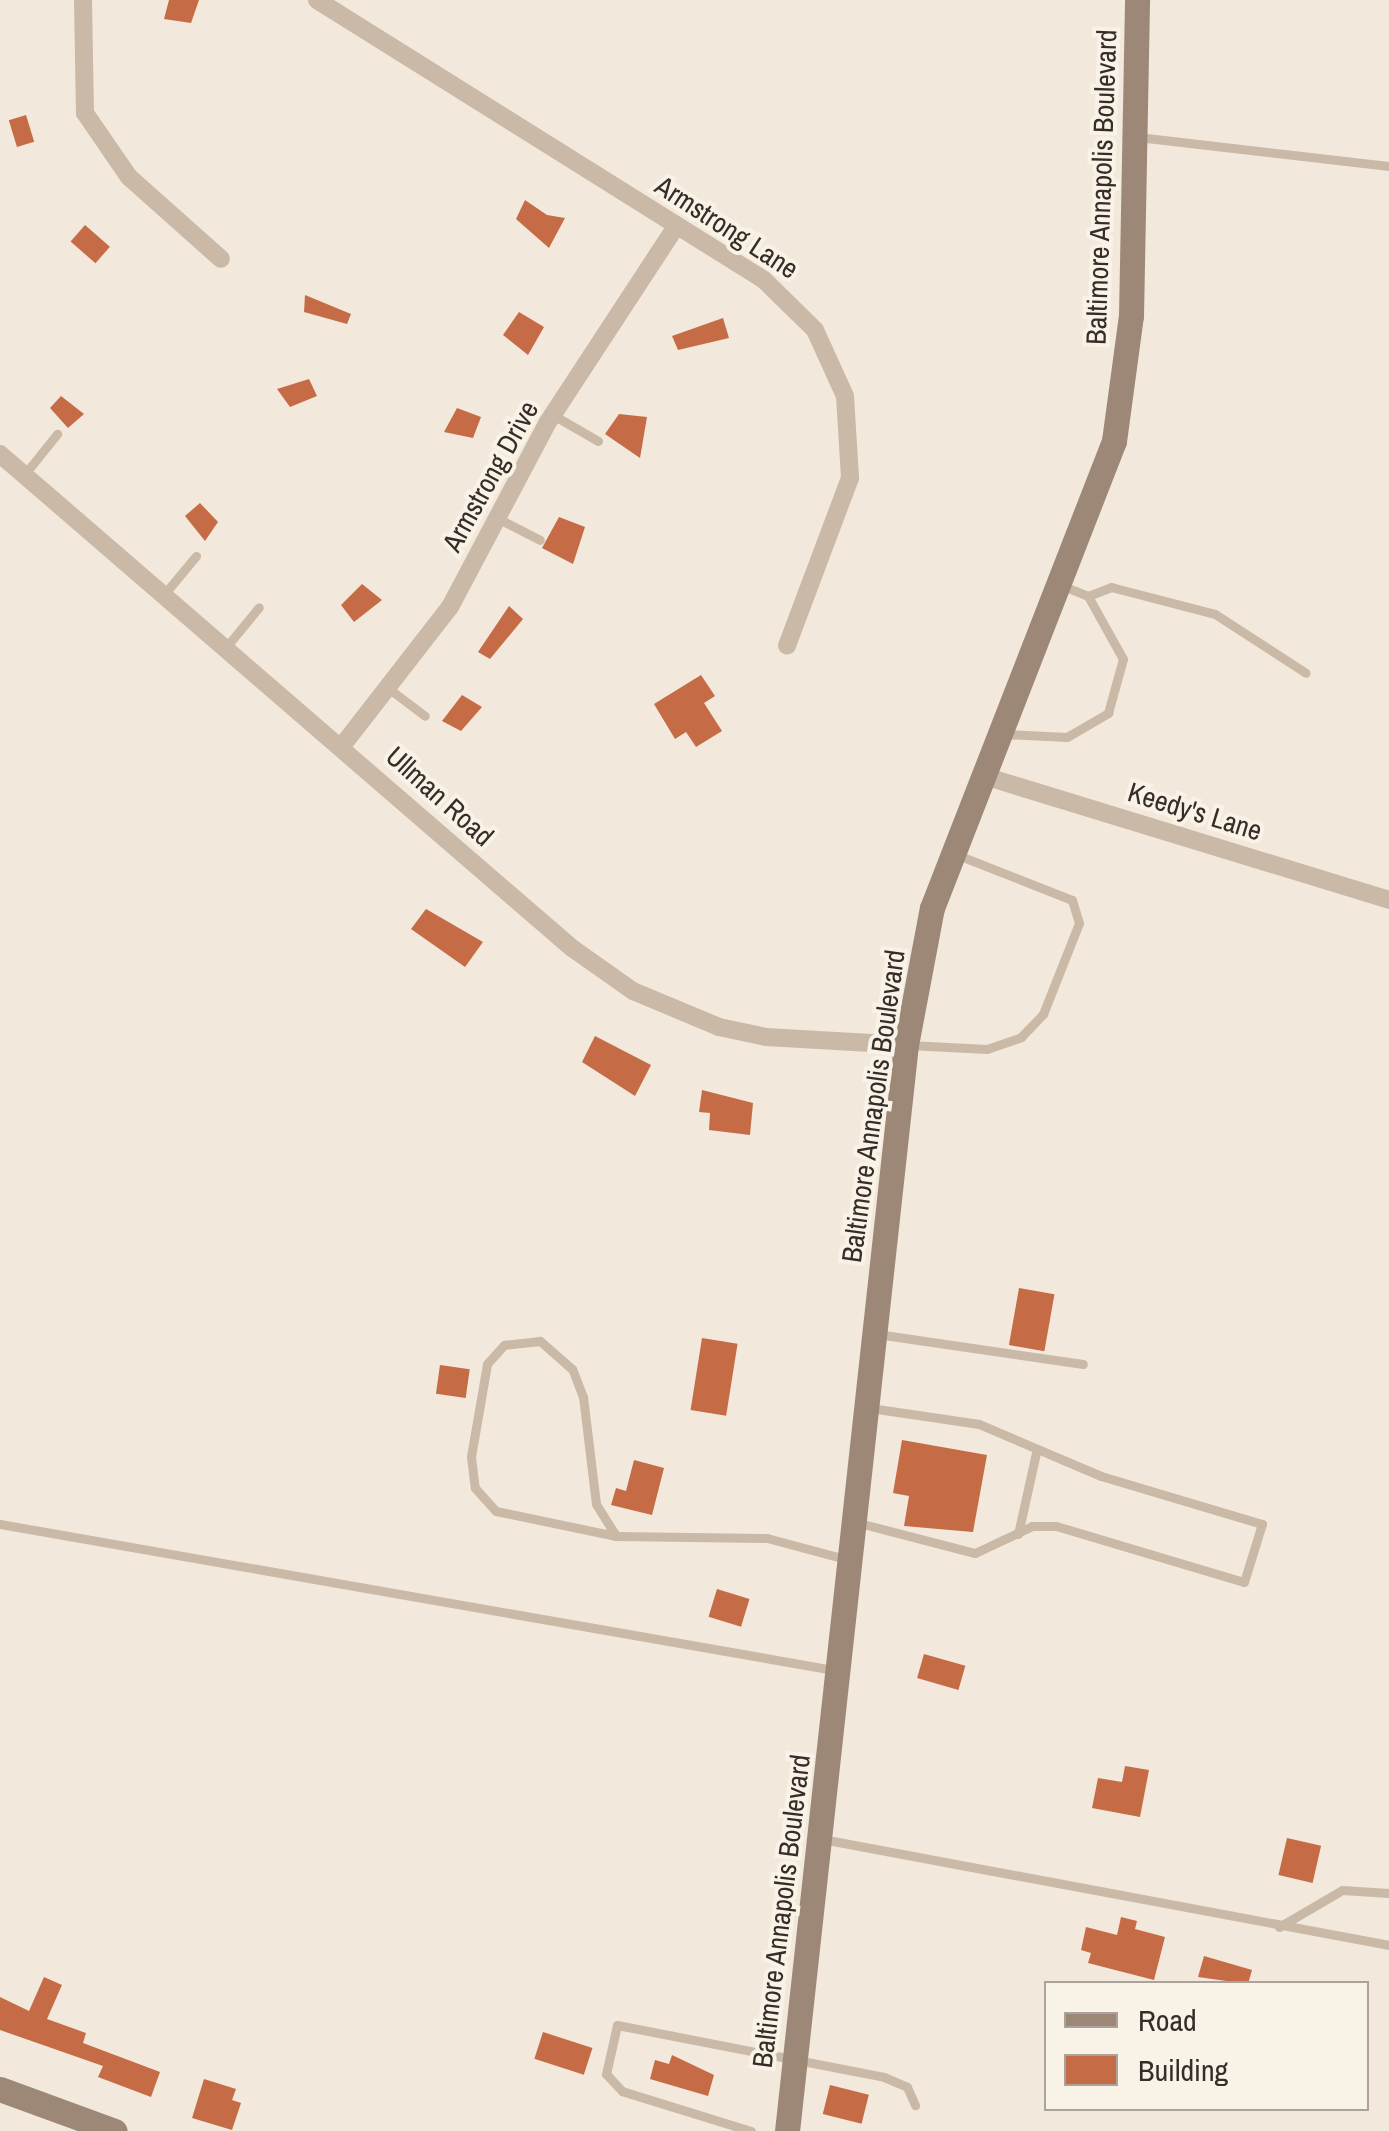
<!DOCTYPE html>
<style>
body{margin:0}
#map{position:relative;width:1389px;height:2131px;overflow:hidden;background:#f2e8db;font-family:"Archivo Narrow",sans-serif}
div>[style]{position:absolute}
.building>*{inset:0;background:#c56c46;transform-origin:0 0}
.lane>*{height:9px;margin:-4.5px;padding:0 4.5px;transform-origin:4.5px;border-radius:4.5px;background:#cab9a7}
.street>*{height:18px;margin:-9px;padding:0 9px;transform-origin:9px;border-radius:9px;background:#cab9a7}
.secondary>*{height:25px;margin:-12.5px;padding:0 12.5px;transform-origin:12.5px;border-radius:12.5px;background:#9d8878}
span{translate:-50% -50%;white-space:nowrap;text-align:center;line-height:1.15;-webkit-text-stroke:8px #f9f2e7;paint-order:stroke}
.street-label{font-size:28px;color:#362d28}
.legend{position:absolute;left:1044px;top:1981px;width:325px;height:130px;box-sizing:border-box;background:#f9f2e7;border:2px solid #aba39b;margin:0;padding:12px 18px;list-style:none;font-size:30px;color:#362d28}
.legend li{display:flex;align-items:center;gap:20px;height:50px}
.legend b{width:50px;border:2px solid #aba39b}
</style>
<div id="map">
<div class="building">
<div style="clip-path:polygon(169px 0,199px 0,191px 23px,164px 19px)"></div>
<div style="left:26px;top:115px;width:28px;height:18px;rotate:73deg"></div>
<div style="clip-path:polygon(525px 200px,547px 215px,565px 218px,549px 248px,516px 219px)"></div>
<div style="left:85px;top:225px;width:33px;height:22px;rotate:41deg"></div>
<div style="clip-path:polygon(305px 295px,351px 314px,347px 324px,304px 312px)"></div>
<div style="clip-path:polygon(519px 312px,544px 327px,528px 355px,503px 335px)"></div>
<div style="clip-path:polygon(723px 318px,729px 338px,678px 350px,672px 336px)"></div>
<div style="clip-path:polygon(309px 379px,317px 396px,290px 407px,277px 389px)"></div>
<div style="clip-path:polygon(61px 396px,84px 414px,68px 428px,50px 408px)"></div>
<div style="clip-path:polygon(457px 408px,481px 417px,473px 438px,444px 432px)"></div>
<div style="clip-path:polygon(619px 414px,647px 417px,640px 458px,605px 434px)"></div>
<div style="clip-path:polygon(200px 503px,218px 522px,205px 541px,185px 516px)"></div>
<div style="clip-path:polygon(559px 517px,585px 527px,573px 564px,542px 548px)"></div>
<div style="clip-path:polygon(362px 584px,382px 600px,354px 622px,341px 605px)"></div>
<div style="clip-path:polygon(509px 606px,523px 619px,490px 659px,478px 652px)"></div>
<div style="clip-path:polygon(701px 675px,715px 696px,704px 703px,722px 731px,696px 747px,686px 732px,675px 739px,654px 704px)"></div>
<div style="clip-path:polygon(462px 695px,482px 707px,461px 731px,442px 721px)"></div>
<div style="clip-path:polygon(426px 909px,483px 942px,465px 967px,411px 929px)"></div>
<div style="clip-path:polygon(595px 1036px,651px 1065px,635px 1096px,582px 1062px)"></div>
<div style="clip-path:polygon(702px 1090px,753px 1103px,750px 1135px,709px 1130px,710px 1113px,699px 1112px)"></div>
<div style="left:1019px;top:1288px;width:36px;height:58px;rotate:10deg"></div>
<div style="left:702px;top:1338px;width:36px;height:73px;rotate:9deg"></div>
<div style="left:440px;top:1365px;width:30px;height:29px;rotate:8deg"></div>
<div style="clip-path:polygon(902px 1440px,987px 1455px,973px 1532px,904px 1526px,909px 1496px,893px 1493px)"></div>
<div style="clip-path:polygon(634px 1460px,664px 1468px,652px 1515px,611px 1505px,616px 1488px,626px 1491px)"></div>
<div style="left:717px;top:1589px;width:34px;height:29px;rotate:17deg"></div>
<div style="left:924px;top:1654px;width:43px;height:25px;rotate:16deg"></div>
<div style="clip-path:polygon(1125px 1766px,1149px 1770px,1140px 1817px,1092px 1808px,1098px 1778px,1122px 1782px)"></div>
<div style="left:1287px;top:1838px;width:35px;height:38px;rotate:13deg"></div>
<div style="clip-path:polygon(1121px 1917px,1137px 1921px,1135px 1929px,1165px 1937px,1154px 1980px,1088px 1963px,1091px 1953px,1081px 1950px,1086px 1927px,1117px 1935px)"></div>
<div style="clip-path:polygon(1204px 1956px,1252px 1970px,1248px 1984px,1198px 1977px)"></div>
<div style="clip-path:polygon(44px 1977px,62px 1985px,47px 2019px,86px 2033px,83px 2043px,160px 2072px,151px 2097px,98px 2077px,103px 2066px,0 2030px,0 1997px,29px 2011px)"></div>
<div style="left:543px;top:2032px;width:52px;height:28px;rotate:18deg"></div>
<div style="clip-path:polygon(672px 2055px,714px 2075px,708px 2096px,650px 2079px,655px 2060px,669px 2064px)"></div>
<div style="clip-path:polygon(204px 2079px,236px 2089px,232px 2100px,241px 2103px,232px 2130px,192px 2118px)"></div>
<div style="left:830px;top:2085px;width:40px;height:30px;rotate:14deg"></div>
</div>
<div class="lane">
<div style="left:1138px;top:137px;width:253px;rotate:6.6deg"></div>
<div style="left:553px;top:415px;width:52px;rotate:30deg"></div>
<div style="left:24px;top:475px;width:53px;rotate:-51.2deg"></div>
<div style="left:497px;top:518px;width:48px;rotate:27.1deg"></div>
<div style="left:166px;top:592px;width:47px;rotate:-50.2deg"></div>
<div style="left:1088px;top:596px;width:25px;rotate:-21deg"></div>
<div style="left:1111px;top:587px;width:107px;rotate:14.6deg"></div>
<div style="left:1215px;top:614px;width:108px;rotate:33deg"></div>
<div style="left:227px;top:646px;width:50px;rotate:-50.6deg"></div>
<div style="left:388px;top:688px;width:46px;rotate:37.1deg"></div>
<div style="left:1004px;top:734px;width:63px;rotate:2.7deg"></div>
<div style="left:1067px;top:737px;width:48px;rotate:-30.3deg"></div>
<div style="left:1108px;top:713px;width:56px;rotate:-74.5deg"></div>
<div style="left:1123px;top:659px;width:72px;rotate:-119.1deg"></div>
<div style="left:1088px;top:596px;width:29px;rotate:-158deg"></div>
<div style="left:909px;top:1045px;width:78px;rotate:2.9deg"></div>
<div style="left:987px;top:1049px;width:36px;rotate:-19deg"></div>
<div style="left:1021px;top:1037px;width:32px;rotate:-46deg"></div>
<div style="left:1043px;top:1014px;width:98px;rotate:-68.4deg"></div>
<div style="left:1079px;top:923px;width:24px;rotate:-107deg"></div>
<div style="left:1072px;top:900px;width:126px;rotate:-158.5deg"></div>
<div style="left:877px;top:1334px;width:208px;rotate:8.3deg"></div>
<div style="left:855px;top:1522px;width:124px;rotate:14.5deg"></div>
<div style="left:975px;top:1553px;width:63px;rotate:-25.3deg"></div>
<div style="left:1032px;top:1526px;width:24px"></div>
<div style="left:1056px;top:1526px;width:196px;rotate:16.6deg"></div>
<div style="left:1244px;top:1582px;width:61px;rotate:-72.8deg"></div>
<div style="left:1262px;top:1524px;width:168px;rotate:-163.4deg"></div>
<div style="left:1101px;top:1476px;width:133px;rotate:-156.9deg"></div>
<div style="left:979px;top:1424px;width:110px;rotate:-171.6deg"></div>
<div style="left:0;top:1524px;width:847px;rotate:9.93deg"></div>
<div style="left:1018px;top:1534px;width:83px;rotate:-77.5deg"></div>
<div style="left:616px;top:1536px;width:38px;rotate:-122deg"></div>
<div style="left:596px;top:1504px;width:108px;rotate:-96.9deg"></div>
<div style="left:583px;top:1397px;width:30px;rotate:-111deg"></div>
<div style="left:572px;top:1369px;width:43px;rotate:-138.8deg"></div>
<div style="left:540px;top:1341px;width:36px;rotate:174deg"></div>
<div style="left:504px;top:1345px;width:25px;rotate:132deg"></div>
<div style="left:487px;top:1364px;width:94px;rotate:99.8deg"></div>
<div style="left:471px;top:1457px;width:31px;rotate:83deg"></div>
<div style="left:475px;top:1488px;width:31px;rotate:48deg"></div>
<div style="left:496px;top:1511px;width:123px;rotate:11.8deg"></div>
<div style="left:616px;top:1536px;width:151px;rotate:0.8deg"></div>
<div style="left:767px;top:1538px;width:85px;rotate:15deg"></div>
<div style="left:822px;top:1839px;width:577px;rotate:10.59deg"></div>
<div style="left:1279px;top:1927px;width:73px;rotate:-30.4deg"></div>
<div style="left:1342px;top:1890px;width:47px;rotate:3.7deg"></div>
<div style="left:751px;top:2131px;width:135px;rotate:-162.8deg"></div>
<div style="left:622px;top:2091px;width:23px;rotate:-133deg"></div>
<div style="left:606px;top:2074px;width:50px;rotate:-77.3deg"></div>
<div style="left:617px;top:2025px;width:272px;rotate:11deg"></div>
<div style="left:884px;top:2077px;width:25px;rotate:23deg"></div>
<div style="left:907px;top:2087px;width:20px;rotate:66deg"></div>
</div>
<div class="street">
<div style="left:83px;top:0;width:113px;rotate:89deg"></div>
<div style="left:85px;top:113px;width:78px;rotate:55.5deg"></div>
<div style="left:129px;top:177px;width:123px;rotate:41.7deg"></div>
<div style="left:317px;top:0;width:527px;rotate:32.06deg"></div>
<div style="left:764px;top:280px;width:71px;rotate:44.4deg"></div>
<div style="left:815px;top:330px;width:72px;rotate:65.6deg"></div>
<div style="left:845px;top:396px;width:82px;rotate:86.5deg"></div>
<div style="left:850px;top:478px;width:179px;rotate:110.6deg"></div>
<div style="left:0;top:454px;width:756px;rotate:40.82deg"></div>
<div style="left:572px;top:948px;width:75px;rotate:35.2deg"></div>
<div style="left:633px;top:991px;width:93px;rotate:22.7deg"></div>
<div style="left:719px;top:1027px;width:48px;rotate:12deg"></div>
<div style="left:766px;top:1037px;width:140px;rotate:3.3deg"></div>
<div style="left:342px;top:746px;width:176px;rotate:-52.2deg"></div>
<div style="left:450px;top:607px;width:209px;rotate:-62.1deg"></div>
<div style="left:548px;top:422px;width:235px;rotate:-56.8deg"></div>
<div style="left:984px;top:776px;width:424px;rotate:17deg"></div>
</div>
<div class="secondary">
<div style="left:0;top:2089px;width:122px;rotate:20.1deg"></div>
<div style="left:787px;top:2131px;width:1093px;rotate:-83.75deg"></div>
<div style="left:906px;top:1045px;width:139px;rotate:-79.3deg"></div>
<div style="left:932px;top:908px;width:501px;rotate:-68.71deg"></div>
<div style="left:1114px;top:441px;width:126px;rotate:-82.3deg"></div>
<div style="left:1131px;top:316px;width:316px;rotate:-88.9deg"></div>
</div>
<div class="street-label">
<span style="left:1101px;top:187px;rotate:-88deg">Baltimore Annapolis Boulevard</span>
<span style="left:727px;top:227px;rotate:33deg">Armstrong Lane</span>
<span style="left:490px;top:476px;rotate:-61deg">Armstrong Drive</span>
<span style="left:440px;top:796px;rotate:42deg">Ullman Road</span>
<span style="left:1195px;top:811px;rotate:17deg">Keedy's Lane</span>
<span style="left:873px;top:1106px;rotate:-82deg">Baltimore Annapolis Boulevard</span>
<span style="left:781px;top:1911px;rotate:-83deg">Baltimore Annapolis Boulevard</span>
</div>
<ul class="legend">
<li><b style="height:12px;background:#9d8878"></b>Road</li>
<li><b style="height:28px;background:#c56c46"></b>Building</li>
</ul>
</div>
